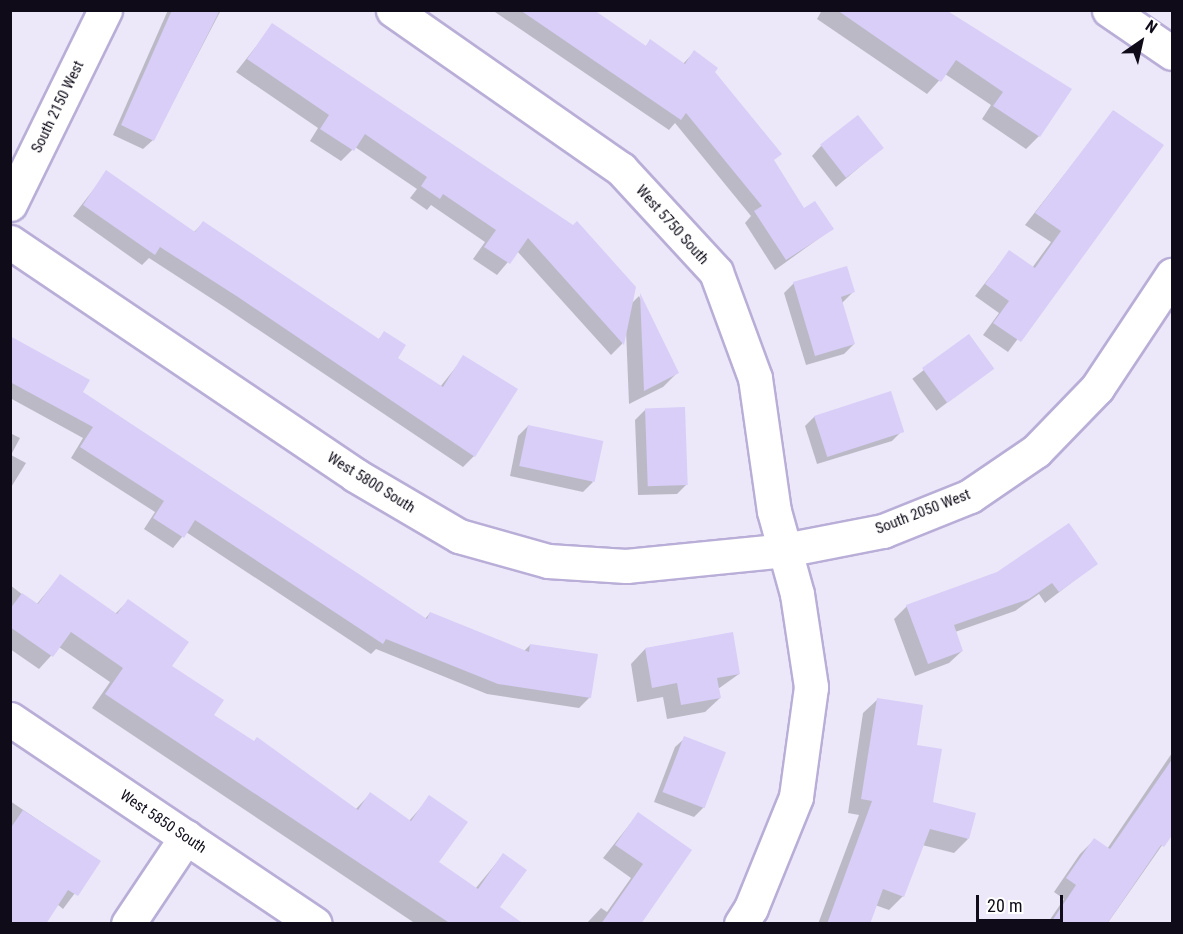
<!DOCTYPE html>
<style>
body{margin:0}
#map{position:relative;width:1183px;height:934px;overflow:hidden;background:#ece8f9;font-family:"Roboto Condensed",sans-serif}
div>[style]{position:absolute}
.shadow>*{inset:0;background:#0003;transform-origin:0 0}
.building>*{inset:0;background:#d8cef7;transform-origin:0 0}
.roads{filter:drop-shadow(2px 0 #b9aed7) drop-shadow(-2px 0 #b9aed7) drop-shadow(0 2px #b9aed7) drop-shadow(0 -2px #b9aed7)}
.minor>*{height:33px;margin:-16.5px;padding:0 16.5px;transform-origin:16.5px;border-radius:16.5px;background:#fff}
span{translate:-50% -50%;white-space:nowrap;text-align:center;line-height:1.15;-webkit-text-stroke:4.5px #fff;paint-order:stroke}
.street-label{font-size:15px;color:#0f0b18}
.frame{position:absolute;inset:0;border:12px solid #0f0b18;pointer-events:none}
.north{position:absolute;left:1111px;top:12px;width:60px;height:60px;-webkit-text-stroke:4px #fff;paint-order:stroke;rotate:34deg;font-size:16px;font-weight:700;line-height:24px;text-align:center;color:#0f0b18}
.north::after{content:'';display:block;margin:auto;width:21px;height:27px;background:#0f0b18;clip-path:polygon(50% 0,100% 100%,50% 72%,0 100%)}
.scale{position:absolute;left:976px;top:895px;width:87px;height:27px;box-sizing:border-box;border:3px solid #0f0b18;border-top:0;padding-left:8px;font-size:18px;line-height:21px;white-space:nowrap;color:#0f0b18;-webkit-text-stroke:4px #fff;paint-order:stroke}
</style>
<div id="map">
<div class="shadow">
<div style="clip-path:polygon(168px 10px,221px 10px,153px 140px,143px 149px,113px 135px)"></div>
<div style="clip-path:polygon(492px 10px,591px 10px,645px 47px,650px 41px,683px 64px,694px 52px,713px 72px,804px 210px,832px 229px,775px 270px,745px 223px,751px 216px,675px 123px,669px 130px)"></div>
<div style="clip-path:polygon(822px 10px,944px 10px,1039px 136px,1026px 149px,982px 119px,991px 105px,945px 74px,927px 94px,817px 19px)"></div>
<div style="clip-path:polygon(273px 25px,631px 304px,639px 296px,677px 373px,663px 387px,629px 404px,626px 330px,622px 344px,611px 355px,517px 251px,497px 275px,473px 259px,485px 242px,431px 205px,427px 210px,410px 198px,417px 189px,355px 147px,341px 161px,310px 141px,318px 128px,236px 72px)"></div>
<div style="clip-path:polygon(1114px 111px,1162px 145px,1008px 352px,983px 335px,999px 313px,975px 296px,1009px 252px,1032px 268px,1051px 242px,1025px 225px)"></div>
<div style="clip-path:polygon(821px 146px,882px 148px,836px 187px,812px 156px)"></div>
<div style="clip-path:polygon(107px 172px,193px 233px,203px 223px,378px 340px,384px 333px,396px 358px,440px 387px,464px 357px,474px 456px,463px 467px,226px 308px,149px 258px,142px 265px,73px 216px)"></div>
<div style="clip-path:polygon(794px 283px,853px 292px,842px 303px,854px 344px,844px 354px,806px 365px,784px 293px)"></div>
<div style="left:969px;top:336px;width:40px;height:71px;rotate:53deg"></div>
<div style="clip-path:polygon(10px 338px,81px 393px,425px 619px,430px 613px,524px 651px,530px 645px,590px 697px,579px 708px,487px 694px,376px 649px,371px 654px,186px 532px,173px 548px,144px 529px,155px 512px,71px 458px,83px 438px,10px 398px)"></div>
<div style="clip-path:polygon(645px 410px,687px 484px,677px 494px,638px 495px,635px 420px)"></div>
<div style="clip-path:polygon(815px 416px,902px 431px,892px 441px,817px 464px,805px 426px)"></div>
<div style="clip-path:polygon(528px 426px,593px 482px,583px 492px,510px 476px,518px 436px)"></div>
<div style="clip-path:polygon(10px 433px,20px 438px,11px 455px,26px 463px,10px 489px)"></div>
<div style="clip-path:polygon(1096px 564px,1045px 603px,1039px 594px,1015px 611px,955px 632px,962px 651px,949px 663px,915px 676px,894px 619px,907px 606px)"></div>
<div style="clip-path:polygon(60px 576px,115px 614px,128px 601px,170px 666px,212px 715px,355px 810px,370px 794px,409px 821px,430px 797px,437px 863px,475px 889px,503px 855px,498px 907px,522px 924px,416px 924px,92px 708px,110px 682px,59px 647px,39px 669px,10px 649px,10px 585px,36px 605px)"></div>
<div style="clip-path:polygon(645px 649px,739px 674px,718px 689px,720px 698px,705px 712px,667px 719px,663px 697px,637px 702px,631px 664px)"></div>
<div style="clip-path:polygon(878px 699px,915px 746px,932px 803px,968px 839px,954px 853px,922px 845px,903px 896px,889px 910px,875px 905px,868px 924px,818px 924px,859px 815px,848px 813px,863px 713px)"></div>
<div style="clip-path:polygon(685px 738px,704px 807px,694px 817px,654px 802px,675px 747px)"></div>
<div style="clip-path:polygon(1172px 753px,1172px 831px,1107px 924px,1047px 924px,1064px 899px,1054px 892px,1080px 854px,1094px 840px,1107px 849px)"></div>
<div style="clip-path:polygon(10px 801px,99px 861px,63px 909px,57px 904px,10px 924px)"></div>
<div style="clip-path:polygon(638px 814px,690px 850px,639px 924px,586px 924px,601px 908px,607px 912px,631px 878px,603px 858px)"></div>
</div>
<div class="building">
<div style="clip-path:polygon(172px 10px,220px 10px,154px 141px,121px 125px)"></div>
<div style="clip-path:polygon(520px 10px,594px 10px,646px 46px,650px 39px,685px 64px,694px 50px,718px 68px,715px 72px,782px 154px,774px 160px,804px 208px,815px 201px,834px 229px,786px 260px,754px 211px,762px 206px,686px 113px,681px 120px)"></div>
<div style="clip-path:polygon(837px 10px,946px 10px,1072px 89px,1040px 137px,993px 106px,1003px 92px,956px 60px,941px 82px)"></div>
<div style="clip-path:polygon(272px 23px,573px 225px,577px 221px,636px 287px,624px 345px,528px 238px,510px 264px,484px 247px,496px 230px,443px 194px,440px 199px,421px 186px,427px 177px,365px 134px,354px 151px,320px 129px,329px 115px,247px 59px)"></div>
<div style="clip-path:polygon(1113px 110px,1164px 145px,1021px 342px,993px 323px,1009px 301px,985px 284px,1009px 250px,1035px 268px,1061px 231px,1035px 213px)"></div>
<div style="left:858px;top:115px;width:42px;height:48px;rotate:52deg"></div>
<div style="clip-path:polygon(106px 170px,195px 232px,203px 221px,379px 339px,384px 331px,406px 345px,398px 358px,443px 387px,463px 355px,518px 389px,475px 457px,238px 297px,160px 247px,155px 255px,83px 205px)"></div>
<div style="clip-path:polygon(847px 266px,855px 292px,841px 297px,855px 344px,815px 356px,793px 282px)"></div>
<div style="clip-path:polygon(640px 293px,679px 373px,644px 391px)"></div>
<div style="left:969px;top:334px;width:43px;height:58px;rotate:54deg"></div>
<div style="clip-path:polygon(10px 336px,90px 380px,83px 392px,427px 619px,430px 612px,529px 652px,530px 644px,598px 654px,591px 698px,498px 684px,386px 639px,383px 644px,195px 520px,184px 538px,153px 518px,164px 501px,80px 447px,93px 427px,10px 382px)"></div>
<div style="left:891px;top:391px;width:43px;height:81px;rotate:72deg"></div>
<div style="left:685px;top:407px;width:78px;height:40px;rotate:88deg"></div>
<div style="left:528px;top:425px;width:77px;height:42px;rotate:12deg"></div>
<div style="clip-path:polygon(1069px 523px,1098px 564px,1059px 592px,1052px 583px,1029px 599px,954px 625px,963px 651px,928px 664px,906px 605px,997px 572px)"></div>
<div style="clip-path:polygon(60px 574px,117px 614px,128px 599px,189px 642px,172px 666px,224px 700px,214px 715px,254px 741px,257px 737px,358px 810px,370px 792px,411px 821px,429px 795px,468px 822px,439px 862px,478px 889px,503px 853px,527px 870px,500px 907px,524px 924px,451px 924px,105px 694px,123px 668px,71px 632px,53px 657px,10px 627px,10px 609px,22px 593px,38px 604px)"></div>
<div style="clip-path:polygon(733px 632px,740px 674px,717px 678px,721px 698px,681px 705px,677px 683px,652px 688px,645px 648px)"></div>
<div style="clip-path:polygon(877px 698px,923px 705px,917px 745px,942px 749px,933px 802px,976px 813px,969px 839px,930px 829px,904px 897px,883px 889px,870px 924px,827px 924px,872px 801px,861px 799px)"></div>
<div style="left:684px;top:736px;width:45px;height:60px;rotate:21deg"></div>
<div style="clip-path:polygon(1173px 758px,1173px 834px,1164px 847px,1161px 845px,1107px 924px,1050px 924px,1076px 885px,1066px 878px,1094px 838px,1110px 849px)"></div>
<div style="clip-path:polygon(23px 810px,101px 861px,78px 896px,68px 890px,46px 924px,10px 924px,10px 829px)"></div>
<div style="clip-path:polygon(638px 812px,692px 850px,641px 924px,601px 924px,643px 864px,615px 845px)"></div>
</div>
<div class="roads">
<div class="minor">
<div style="left:393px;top:10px;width:278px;rotate:34.9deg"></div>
<div style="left:621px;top:169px;width:140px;rotate:47.3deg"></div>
<div style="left:716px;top:272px;width:113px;rotate:69.8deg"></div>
<div style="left:755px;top:378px;width:134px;rotate:81.9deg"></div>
<div style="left:774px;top:511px;width:86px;rotate:74.5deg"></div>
<div style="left:797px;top:594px;width:94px;rotate:81.4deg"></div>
<div style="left:811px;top:687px;width:111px;rotate:97.8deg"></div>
<div style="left:796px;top:797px;width:120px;rotate:112.1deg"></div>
<div style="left:751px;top:908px;width:19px;rotate:122deg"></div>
<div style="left:1109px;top:10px;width:76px;rotate:34.3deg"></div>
<div style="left:10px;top:204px;width:216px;rotate:-63.9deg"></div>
<div style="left:10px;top:242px;width:416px;rotate:34deg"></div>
<div style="left:355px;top:475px;width:121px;rotate:30.4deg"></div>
<div style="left:459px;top:536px;width:92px;rotate:15.7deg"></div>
<div style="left:548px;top:561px;width:78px;rotate:3.7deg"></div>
<div style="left:626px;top:566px;width:160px;rotate:-5.7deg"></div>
<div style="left:785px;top:550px;width:100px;rotate:-11deg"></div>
<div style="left:883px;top:531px;width:94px;rotate:-21.9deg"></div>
<div style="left:970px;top:496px;width:80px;rotate:-34.3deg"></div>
<div style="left:1036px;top:451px;width:88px;rotate:-45.9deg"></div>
<div style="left:1097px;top:388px;width:136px;rotate:-56.4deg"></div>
<div style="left:10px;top:719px;width:367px;rotate:33.9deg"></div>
<div style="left:128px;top:924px;width:105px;rotate:-56.3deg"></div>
</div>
</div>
<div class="street-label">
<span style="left:58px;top:107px;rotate:-64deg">South 2150 West</span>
<span style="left:672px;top:225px;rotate:48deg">West 5750 South</span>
<span style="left:371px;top:483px;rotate:32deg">West 5800 South</span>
<span style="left:923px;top:512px;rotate:-21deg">South 2050 West</span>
<span style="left:163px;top:822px;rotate:34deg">West 5850 South</span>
</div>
<div class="frame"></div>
<div class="north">N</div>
<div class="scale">20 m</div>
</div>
